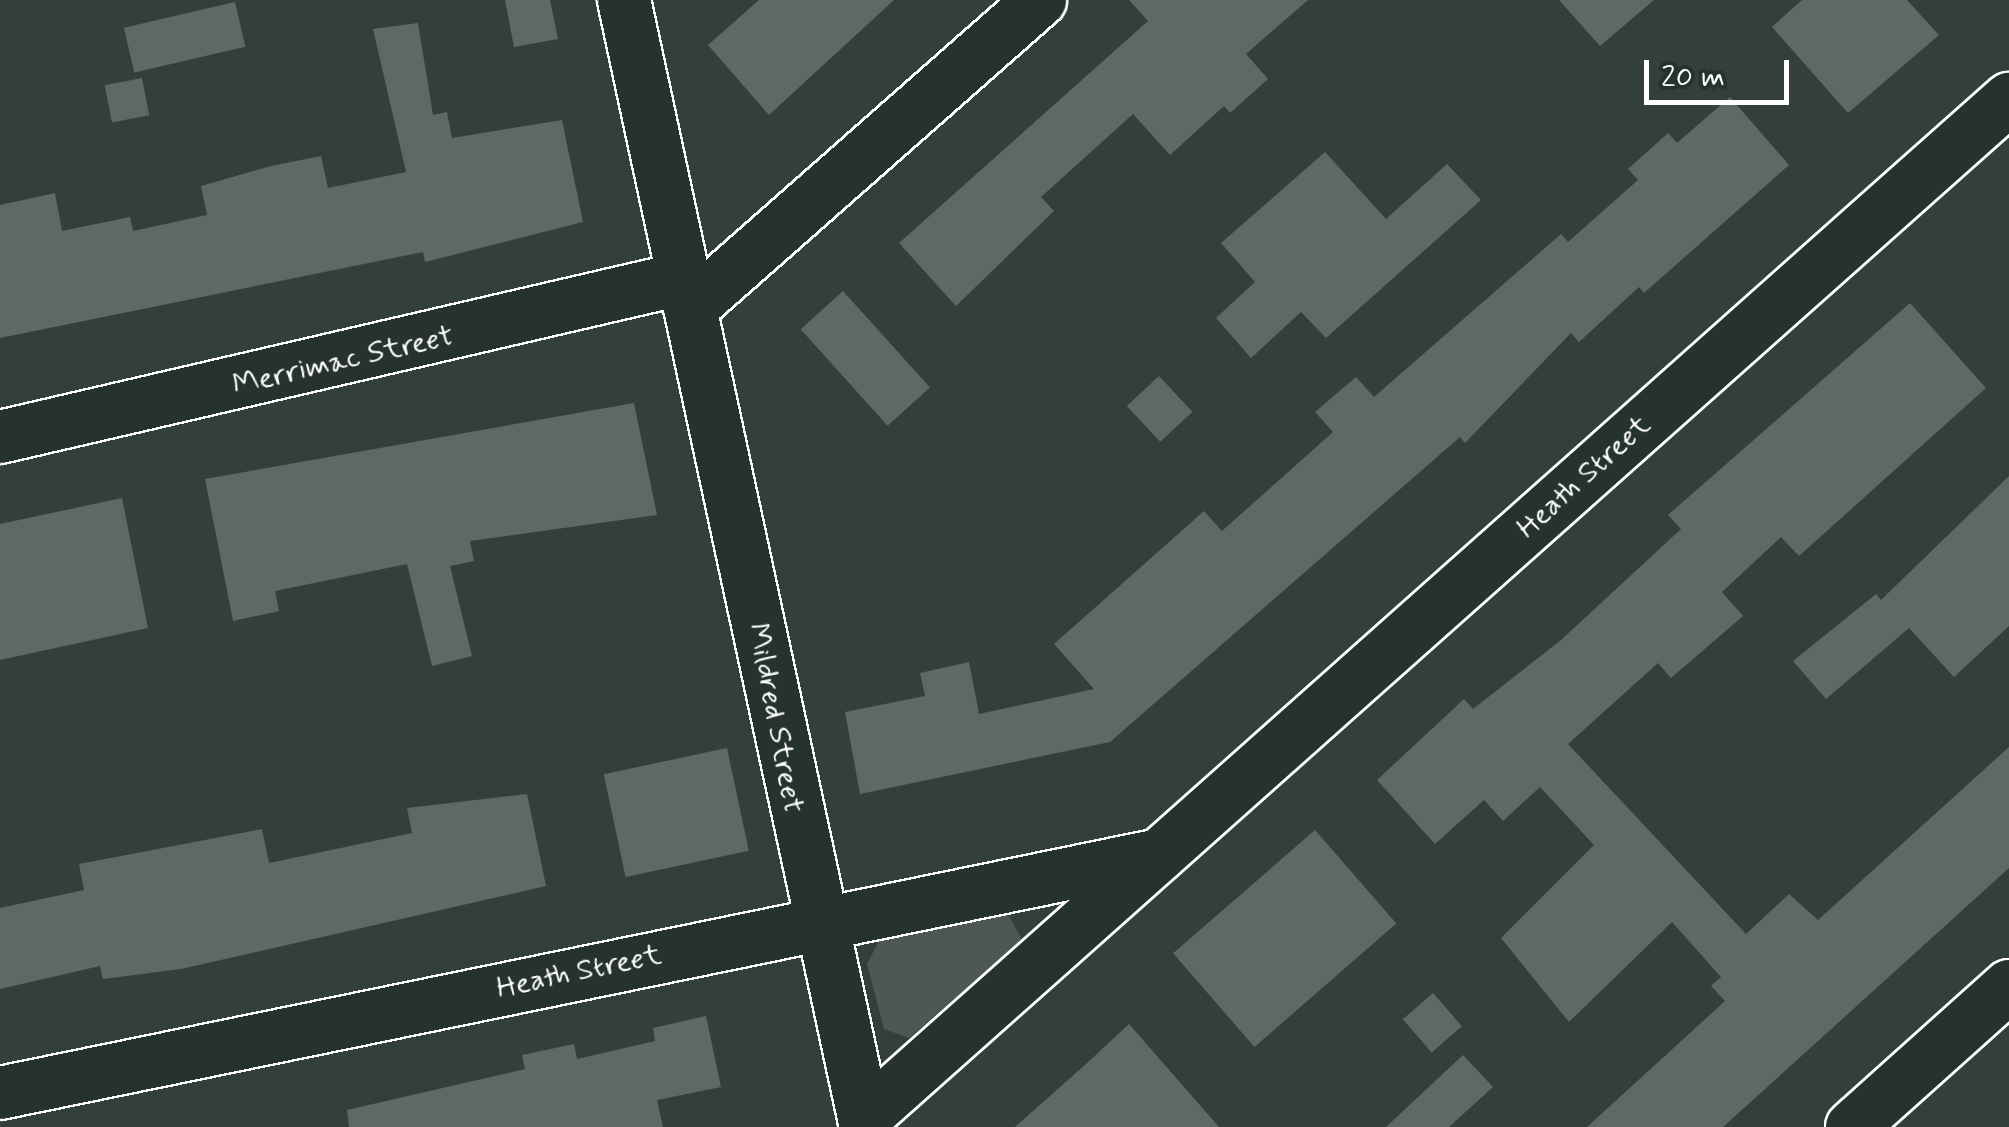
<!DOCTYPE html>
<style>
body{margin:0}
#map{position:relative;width:2009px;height:1127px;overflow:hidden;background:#333f3a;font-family:Mynerve,sans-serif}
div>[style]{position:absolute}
.green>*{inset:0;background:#4d5853}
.building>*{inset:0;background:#5f6964;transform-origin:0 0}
.roads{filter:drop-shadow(2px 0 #fff) drop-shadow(-2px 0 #fff) drop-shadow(0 2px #fff) drop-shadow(0 -2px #fff)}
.minor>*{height:52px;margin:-26px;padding:0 26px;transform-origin:26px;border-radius:26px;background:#26332d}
span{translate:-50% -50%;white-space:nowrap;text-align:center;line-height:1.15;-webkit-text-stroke:8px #26332d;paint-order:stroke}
.street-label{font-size:30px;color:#fff}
.scale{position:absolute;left:1644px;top:60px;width:145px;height:45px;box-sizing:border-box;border:5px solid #fff;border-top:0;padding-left:12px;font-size:30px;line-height:35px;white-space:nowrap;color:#fff;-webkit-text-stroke:8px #26332d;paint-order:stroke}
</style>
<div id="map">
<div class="green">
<div style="clip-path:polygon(1007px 912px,1022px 940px,909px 1038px,884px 1029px,867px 964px,881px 937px)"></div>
</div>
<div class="building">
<div style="clip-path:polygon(505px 0,550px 0,558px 39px,514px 47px)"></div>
<div style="clip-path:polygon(759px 0,894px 0,769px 115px,708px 45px)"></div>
<div style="clip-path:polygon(1129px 0,1308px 0,1246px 54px,1268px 79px,1230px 113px,1224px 106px,1170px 155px,1133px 114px,1041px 197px,1054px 211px,956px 306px,899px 243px,1148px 21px)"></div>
<div style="clip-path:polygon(1559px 0,1654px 0,1600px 46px)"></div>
<div style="clip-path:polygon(1802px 0,1907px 0,1939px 35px,1848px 113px,1772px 27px)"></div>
<div style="left:235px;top:2px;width:46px;height:114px;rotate:77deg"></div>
<div style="clip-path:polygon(418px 23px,433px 115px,447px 112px,452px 138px,562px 120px,583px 222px,425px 262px,423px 252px,0 338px,0 205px,55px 193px,62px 231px,130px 217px,133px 231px,207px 215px,201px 186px,271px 166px,321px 156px,328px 188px,406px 172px,373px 29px)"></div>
<div style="left:142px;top:78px;width:38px;height:38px;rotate:79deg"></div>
<div style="clip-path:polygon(1730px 97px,1789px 165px,1644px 293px,1639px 287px,1579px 342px,1571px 333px,1465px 443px,1460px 437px,1110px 742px,860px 794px,845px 712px,925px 696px,920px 673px,969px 662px,979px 714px,1094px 689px,1054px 644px,1204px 511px,1222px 531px,1333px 432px,1315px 412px,1356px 377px,1374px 397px,1561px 234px,1568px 242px,1638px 180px,1628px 169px,1668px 133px,1677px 143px)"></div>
<div style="clip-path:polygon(1325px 152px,1386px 219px,1447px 164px,1481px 200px,1326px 338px,1301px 312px,1251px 358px,1216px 318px,1255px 282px,1221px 243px)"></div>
<div style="left:843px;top:291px;width:130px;height:57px;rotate:48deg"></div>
<div style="clip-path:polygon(1910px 303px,1986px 388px,1799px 556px,1781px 537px,1722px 592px,1743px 616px,1671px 678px,1658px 663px,1568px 744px,1746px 934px,1789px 894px,1818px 920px,2009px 747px,2009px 868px,1723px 1127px,1587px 1127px,1725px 1001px,1711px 986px,1721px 977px,1672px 922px,1569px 1022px,1501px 938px,1594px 845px,1540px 787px,1503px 821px,1484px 800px,1435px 844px,1377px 780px,1464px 699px,1473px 709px,1561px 640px,1681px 529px,1668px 515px)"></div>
<div style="left:1159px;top:376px;width:49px;height:44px;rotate:47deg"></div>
<div style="clip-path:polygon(634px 403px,657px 515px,470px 541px,474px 561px,450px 566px,472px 656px,432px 666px,407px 564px,275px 591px,279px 611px,233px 621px,205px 479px)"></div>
<div style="clip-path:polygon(2009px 476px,2009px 626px,1954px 677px,1909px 628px,1826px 699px,1793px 661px,1876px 594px,1881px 600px)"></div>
<div style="clip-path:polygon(122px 498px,148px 628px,0 660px,0 524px)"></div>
<div style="left:727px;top:748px;width:105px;height:126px;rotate:78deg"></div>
<div style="clip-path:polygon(527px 794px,546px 886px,181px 969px,103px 979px,100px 966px,0 989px,0 908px,84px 890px,79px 864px,262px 829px,269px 863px,412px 833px,407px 808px)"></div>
<div style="left:1315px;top:830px;width:124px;height:188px;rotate:49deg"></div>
<div style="left:1433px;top:993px;width:44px;height:40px;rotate:49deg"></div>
<div style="clip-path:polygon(706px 1016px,721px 1087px,657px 1100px,663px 1127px,349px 1127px,347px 1110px,525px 1069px,522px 1055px,574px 1044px,577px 1059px,655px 1041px,653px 1028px)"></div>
<div style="clip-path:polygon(1129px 1024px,1219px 1127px,1015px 1127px,1086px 1064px)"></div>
<div style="clip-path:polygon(1463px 1055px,1493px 1087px,1449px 1127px,1386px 1127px)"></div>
</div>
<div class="roads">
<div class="minor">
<div style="left:624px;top:0;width:1153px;rotate:77.88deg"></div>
<div style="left:692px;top:307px;width:464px;rotate:-41.4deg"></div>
<div style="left:0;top:437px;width:703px;rotate:-13.07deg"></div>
<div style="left:0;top:1093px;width:1183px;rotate:-11.6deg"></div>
<div style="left:864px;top:1118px;width:1533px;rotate:-41.67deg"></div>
<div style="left:1852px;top:1127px;width:211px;rotate:-41.9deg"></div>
</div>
</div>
<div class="street-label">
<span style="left:343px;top:361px;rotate:-13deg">Merrimac Street</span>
<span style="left:1584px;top:477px;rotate:-42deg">Heath Street</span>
<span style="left:775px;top:718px;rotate:79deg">Mildred Street</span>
<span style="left:579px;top:972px;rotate:-12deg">Heath Street</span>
</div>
<div class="scale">20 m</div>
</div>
